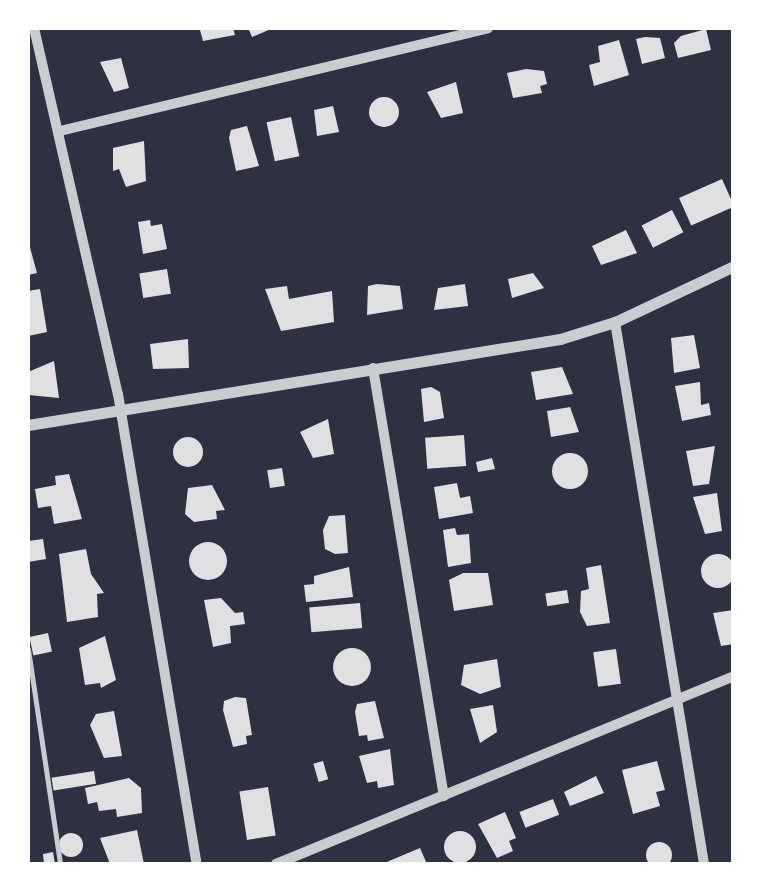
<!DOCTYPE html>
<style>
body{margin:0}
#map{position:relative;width:761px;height:892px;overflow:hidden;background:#2d3142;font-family:Lato,sans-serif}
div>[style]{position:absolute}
.building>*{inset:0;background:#e0e0e3;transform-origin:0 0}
.round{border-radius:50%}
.service>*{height:5px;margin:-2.5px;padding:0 2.5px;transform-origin:2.5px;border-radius:2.5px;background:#caccd0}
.minor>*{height:10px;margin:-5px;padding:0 5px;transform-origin:5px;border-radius:5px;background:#caccd0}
.tertiary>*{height:11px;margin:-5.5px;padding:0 5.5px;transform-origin:5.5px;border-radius:5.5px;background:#caccd0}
span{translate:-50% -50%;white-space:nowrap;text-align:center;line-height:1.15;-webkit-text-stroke:8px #fff;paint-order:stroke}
.frame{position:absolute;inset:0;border:30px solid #fff;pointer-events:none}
</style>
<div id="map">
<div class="building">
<div style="clip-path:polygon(207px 28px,233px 28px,235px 35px,203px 41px,200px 30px)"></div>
<div style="clip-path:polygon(248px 28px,271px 28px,271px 29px,252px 37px)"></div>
<div style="clip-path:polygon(706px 29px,711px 50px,678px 58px,674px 43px,681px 36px)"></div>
<div style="clip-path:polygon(645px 37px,660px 38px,665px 58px,642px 64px,636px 39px)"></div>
<div style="clip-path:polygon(619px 40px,629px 75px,594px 86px,589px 65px,600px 62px,598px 46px)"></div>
<div style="clip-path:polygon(121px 58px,129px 88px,114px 92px,100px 62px)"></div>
<div style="clip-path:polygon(526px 69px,544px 71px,547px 84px,540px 86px,542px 93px,513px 98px,507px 73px)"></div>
<div style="clip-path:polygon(456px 82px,463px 113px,441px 118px,427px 92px)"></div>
<div class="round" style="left:369px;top:97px;width:30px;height:30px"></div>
<div style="clip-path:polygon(333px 106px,339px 132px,317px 136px,314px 110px)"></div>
<div style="left:291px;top:117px;width:40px;height:25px;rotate:78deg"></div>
<div style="clip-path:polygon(247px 126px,259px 166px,236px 171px,229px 138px,231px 130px)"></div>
<div style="clip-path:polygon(144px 141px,146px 181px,126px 187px,119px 169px,113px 171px,113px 148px)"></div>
<div style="left:722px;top:179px;width:30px;height:47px;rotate:66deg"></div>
<div style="left:672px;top:210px;width:25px;height:34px;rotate:63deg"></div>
<div style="clip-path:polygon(150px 220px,151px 226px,162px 224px,167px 249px,143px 254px,138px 222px)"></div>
<div style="clip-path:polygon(626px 230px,637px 253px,601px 265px,592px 246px)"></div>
<div style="clip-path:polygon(28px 240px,37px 273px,28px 275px)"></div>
<div style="left:167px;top:269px;width:25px;height:28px;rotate:81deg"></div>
<div style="clip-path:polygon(533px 273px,544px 288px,512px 298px,508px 279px)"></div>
<div style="clip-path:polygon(377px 284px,400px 286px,403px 309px,367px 315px,368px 286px)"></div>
<div style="clip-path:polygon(465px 284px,468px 306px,434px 310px,438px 288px)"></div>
<div style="clip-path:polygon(287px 286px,289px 299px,332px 291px,334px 322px,281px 331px,265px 289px)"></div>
<div style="clip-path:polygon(40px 289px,47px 332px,28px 336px,28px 291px)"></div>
<div style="clip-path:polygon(694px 335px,700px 368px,674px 373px,671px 338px)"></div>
<div style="clip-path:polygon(188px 339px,189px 368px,153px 369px,150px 344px)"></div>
<div style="clip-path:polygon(54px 361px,59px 398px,29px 395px,28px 372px)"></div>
<div style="clip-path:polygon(562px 367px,573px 394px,536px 400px,531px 372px)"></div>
<div style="clip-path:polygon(700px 382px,701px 405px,709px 403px,711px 415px,682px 421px,675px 386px)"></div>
<div style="clip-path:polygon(431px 387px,440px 392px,444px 418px,424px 422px,421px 389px)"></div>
<div style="clip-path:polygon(570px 407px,579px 432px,551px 437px,547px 411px)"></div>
<div style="clip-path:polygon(328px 419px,334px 454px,313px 458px,300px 432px)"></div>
<div style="left:464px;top:435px;width:31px;height:39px;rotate:86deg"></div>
<div class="round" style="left:173px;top:437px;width:30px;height:30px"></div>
<div style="clip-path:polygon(715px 446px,709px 484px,693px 486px,686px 451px)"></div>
<div class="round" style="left:552px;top:453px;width:36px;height:36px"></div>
<div style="clip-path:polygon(492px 458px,495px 469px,478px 472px,476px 462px)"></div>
<div style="left:282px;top:468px;width:18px;height:15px;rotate:81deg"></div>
<div style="clip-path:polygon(69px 474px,82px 519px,54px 524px,51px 506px,38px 508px,35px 489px,56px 485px,55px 476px)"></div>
<div style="clip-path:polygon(457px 483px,460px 498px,470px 496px,473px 513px,439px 519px,434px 487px)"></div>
<div style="clip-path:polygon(212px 485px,225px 510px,216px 511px,217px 519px,194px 522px,185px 514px,188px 488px)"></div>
<div style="clip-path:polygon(717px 493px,722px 531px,705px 534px,693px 497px)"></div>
<div style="clip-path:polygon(345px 515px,348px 553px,335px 554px,325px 549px,323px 530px,329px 516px)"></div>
<div style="clip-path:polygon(455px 528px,457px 535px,469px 534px,471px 563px,448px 567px,443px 530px)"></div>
<div style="clip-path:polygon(43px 539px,46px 559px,28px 562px,28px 541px)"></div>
<div class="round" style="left:189px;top:542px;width:38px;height:38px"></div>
<div style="clip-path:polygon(86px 549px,91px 574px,104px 593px,97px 594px,98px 617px,67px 622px,59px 554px)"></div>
<div class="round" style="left:701px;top:554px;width:34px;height:34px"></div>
<div style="clip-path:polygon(601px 565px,610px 623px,587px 626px,580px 612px,581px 591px,589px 589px,586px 568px)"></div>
<div style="clip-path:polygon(349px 567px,353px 597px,306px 602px,304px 585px,314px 584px,314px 576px)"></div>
<div style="clip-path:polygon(463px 573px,488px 573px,493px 605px,454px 611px,449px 580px)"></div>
<div style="left:567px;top:590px;width:13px;height:22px;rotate:81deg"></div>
<div style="clip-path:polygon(221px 598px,235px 613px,243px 612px,245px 624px,230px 626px,231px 643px,213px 647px,204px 600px)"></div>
<div style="left:360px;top:603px;width:25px;height:51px;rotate:85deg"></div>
<div style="clip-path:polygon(733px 610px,734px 644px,721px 646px,713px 613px)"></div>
<div style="left:48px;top:633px;width:19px;height:19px;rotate:78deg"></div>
<div style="clip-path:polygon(105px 636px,116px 680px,101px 688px,100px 683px,85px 685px,79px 648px)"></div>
<div class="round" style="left:333px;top:648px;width:38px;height:38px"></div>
<div style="left:616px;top:649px;width:35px;height:23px;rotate:82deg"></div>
<div style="clip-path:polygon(497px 659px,501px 687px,480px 694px,461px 685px,464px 665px)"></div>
<div style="clip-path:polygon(235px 697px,246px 698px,252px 735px,246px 736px,247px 744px,233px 747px,223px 710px,224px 701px)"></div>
<div style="clip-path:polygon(375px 701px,384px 738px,368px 741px,367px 735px,359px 736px,355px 712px,357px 704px)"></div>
<div style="clip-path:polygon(493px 705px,497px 732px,480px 743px,470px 709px)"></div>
<div style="clip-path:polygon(114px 711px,122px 756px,104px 758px,90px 725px,96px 714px)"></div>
<div style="clip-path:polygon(390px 749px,394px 785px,378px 788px,377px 781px,367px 783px,359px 756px)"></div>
<div style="left:323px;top:761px;width:19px;height:10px;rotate:74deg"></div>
<div style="clip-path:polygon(657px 761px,665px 790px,656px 792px,660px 806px,633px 814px,622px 770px)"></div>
<div style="left:94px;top:771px;width:13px;height:43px;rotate:81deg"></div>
<div style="clip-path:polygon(596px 776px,604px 793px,570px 806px,564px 792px)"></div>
<div style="clip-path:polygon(129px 778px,141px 788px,142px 813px,117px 817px,116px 809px,99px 811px,97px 802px,88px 804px,85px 788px)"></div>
<div style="left:268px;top:787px;width:49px;height:29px;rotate:81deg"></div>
<div style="left:553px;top:799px;width:17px;height:36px;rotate:69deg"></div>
<div style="clip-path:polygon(505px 812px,516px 838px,509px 841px,513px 851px,497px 858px,478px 824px)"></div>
<div style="clip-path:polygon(137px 830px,144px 864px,110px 864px,100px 838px)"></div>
<div class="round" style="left:444px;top:831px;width:32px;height:32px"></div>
<div class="round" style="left:59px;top:833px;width:24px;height:24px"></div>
<div class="round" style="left:646px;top:842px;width:26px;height:26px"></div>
<div style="clip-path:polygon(420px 848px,427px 864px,382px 864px)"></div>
<div style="clip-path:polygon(53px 852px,55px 864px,44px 864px,43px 854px)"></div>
</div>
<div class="service">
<div style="left:28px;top:649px;width:217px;rotate:81.5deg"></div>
</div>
<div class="minor">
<div style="left:34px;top:28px;width:376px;rotate:77.1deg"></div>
<div style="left:118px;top:394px;width:477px;rotate:80.5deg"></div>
<div style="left:60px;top:131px;width:440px;rotate:-13.5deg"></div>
<div style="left:615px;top:322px;width:549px;rotate:80.67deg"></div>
<div style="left:373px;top:368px;width:434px;rotate:80.6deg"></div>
<div style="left:276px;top:864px;width:495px;rotate:-22.3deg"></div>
</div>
<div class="tertiary">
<div style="left:28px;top:425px;width:539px;rotate:-9.18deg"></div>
<div style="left:560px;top:339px;width:58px;rotate:-17.2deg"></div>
<div style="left:615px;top:322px;width:132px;rotate:-25.2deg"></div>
</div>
<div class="frame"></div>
</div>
